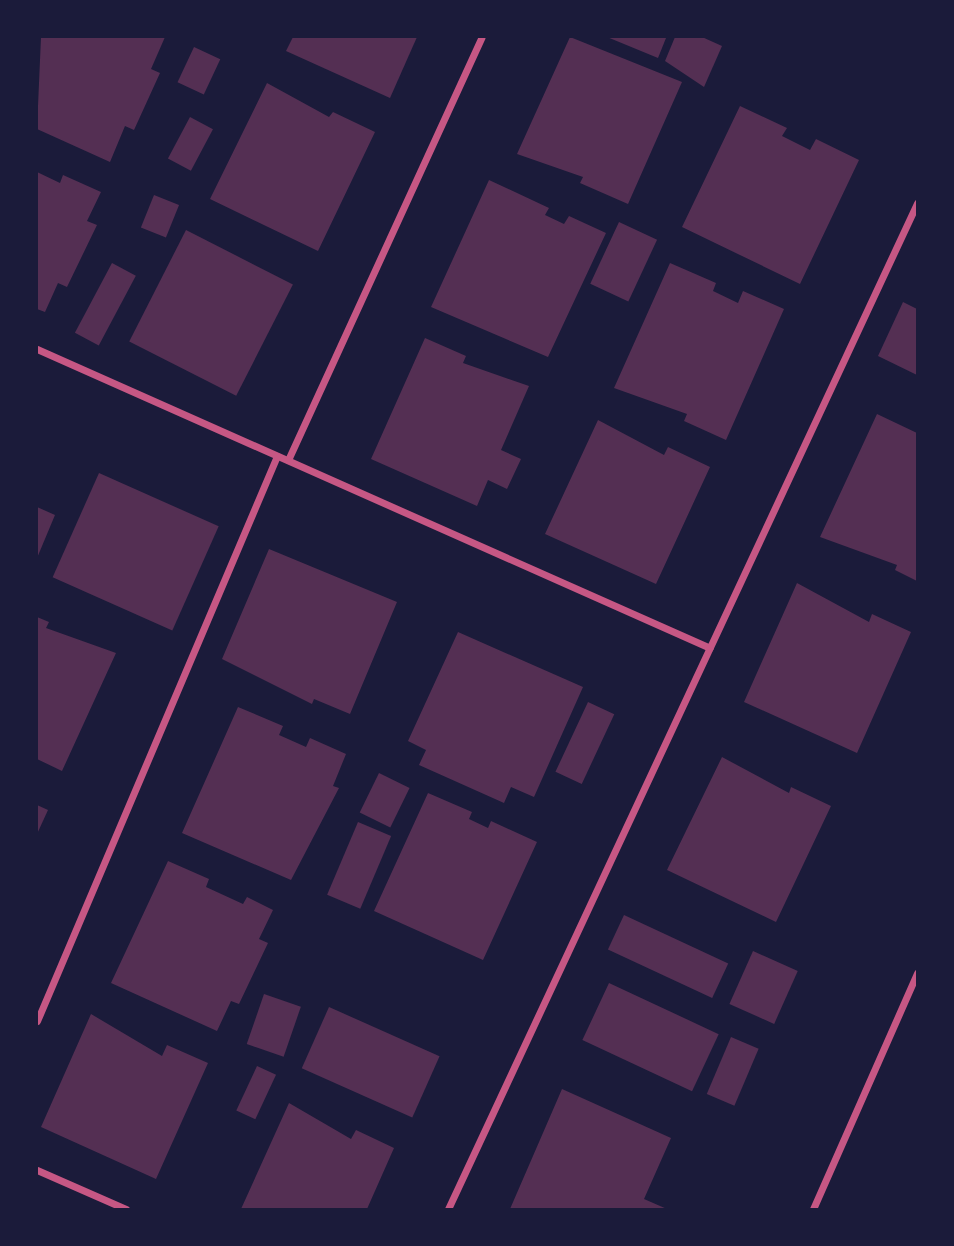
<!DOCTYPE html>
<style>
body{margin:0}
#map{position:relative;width:954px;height:1246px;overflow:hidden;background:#1b1b3a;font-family:Quicksand,sans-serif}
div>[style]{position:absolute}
.building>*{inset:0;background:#542f53;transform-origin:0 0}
.minor>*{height:7px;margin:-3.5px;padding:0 3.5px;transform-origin:3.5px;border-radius:3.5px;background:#c65784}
span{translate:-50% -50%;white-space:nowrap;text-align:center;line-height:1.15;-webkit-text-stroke:7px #1b1b3a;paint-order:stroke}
.frame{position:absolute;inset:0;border:38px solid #1b1b3a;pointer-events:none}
</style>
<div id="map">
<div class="building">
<div style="clip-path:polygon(41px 37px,165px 37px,151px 69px,160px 73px,134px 130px,125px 126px,110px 162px,37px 129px)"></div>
<div style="clip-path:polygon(293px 37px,417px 37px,390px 98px,286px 51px)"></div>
<div style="clip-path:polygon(570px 37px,682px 82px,628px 204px,580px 183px,583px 177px,517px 154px)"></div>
<div style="clip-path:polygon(607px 37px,663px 37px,666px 38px,658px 58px)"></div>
<div style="clip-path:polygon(675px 37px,702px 37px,722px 46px,704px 87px,665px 61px)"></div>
<div style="left:194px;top:47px;width:29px;height:39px;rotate:25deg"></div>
<div style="clip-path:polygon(267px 83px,329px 117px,333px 112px,375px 132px,318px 251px,210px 199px)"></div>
<div style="clip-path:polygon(740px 106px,787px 128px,782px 136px,810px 150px,816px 139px,859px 160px,800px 284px,682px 227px)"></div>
<div style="left:190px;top:117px;width:26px;height:47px;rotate:28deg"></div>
<div style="clip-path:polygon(37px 163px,37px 172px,60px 183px,63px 175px,101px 192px,87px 221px,97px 225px,67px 287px,58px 283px,45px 312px,37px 309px)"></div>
<div style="clip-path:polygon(489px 180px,549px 208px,545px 215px,564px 224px,569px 216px,606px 233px,548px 357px,431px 307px)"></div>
<div style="left:154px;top:195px;width:27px;height:35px;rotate:22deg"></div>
<div style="left:619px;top:222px;width:42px;height:68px;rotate:25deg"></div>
<div style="left:186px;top:230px;width:120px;height:125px;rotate:27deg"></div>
<div style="left:112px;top:263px;width:27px;height:79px;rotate:28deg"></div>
<div style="clip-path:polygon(670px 263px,716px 283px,713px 291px,738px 303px,743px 291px,784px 309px,726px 440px,684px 421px,687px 414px,614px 388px)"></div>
<div style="clip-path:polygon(903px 302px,917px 309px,917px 375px,878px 356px)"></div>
<div style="clip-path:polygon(425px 338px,466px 356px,463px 363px,529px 386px,501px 450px,521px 459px,507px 489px,488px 480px,477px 506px,371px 459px)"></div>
<div style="clip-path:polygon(877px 414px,917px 433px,917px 581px,895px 570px,897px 565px,820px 537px)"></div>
<div style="clip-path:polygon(598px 420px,664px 455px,668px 447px,710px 467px,656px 584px,545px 534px)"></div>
<div style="left:99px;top:473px;width:131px;height:114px;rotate:24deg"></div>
<div style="clip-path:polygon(37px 507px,55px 515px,37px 558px)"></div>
<div style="clip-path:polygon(269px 549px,397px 602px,350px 714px,314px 699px,312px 704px,222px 659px)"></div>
<div style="clip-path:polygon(797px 583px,869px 622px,872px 614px,911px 632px,857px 753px,744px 702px)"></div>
<div style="clip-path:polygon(37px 617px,49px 622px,46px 628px,116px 653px,62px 771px,37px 759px)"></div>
<div style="clip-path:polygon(458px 632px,583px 687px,534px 797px,511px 787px,504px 803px,419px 765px,426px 750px,408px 741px)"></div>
<div style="left:588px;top:702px;width:29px;height:77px;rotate:25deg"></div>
<div style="clip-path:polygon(238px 707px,283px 726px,279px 735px,306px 747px,310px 738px,346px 754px,333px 786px,339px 788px,291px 880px,182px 833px)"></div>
<div style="clip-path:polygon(722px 757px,789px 793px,791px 787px,831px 806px,776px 922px,667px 870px)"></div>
<div style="left:379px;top:773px;width:34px;height:44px;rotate:26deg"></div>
<div style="clip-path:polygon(428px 793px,472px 812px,469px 819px,488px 828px,491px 821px,537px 842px,483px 960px,374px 911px)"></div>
<div style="clip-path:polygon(37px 805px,48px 810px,37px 834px)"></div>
<div style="left:358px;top:822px;width:36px;height:79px;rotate:23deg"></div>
<div style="clip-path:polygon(168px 861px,209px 879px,206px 887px,243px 904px,247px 897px,273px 910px,259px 939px,268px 943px,239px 1004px,231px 1001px,217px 1031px,111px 983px)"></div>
<div style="left:624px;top:915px;width:115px;height:38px;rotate:25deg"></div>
<div style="left:753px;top:951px;width:49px;height:58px;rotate:24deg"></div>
<div style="left:609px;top:983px;width:121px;height:63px;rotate:25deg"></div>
<div style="left:264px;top:994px;width:39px;height:53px;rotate:19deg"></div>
<div style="left:329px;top:1007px;width:121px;height:67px;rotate:24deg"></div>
<div style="clip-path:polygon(91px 1014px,162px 1056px,167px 1045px,208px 1063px,156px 1179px,41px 1127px)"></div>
<div style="left:731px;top:1037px;width:30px;height:62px;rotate:23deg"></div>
<div style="left:257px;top:1066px;width:21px;height:49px;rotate:25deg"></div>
<div style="clip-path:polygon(562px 1089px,671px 1138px,644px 1199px,667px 1209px,510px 1209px)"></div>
<div style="clip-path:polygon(289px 1103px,351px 1139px,356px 1130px,394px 1148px,367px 1209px,241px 1209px)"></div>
</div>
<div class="minor">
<div style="left:37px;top:349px;width:736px;rotate:23.95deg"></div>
<div style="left:288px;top:460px;width:465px;rotate:-65.4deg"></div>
<div style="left:37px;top:1021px;width:614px;rotate:-66.99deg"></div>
<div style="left:37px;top:1170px;width:97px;rotate:23.7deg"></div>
<div style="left:448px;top:1209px;width:1110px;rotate:-65deg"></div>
<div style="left:813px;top:1209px;width:258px;rotate:-66.2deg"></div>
</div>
<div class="frame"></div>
</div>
